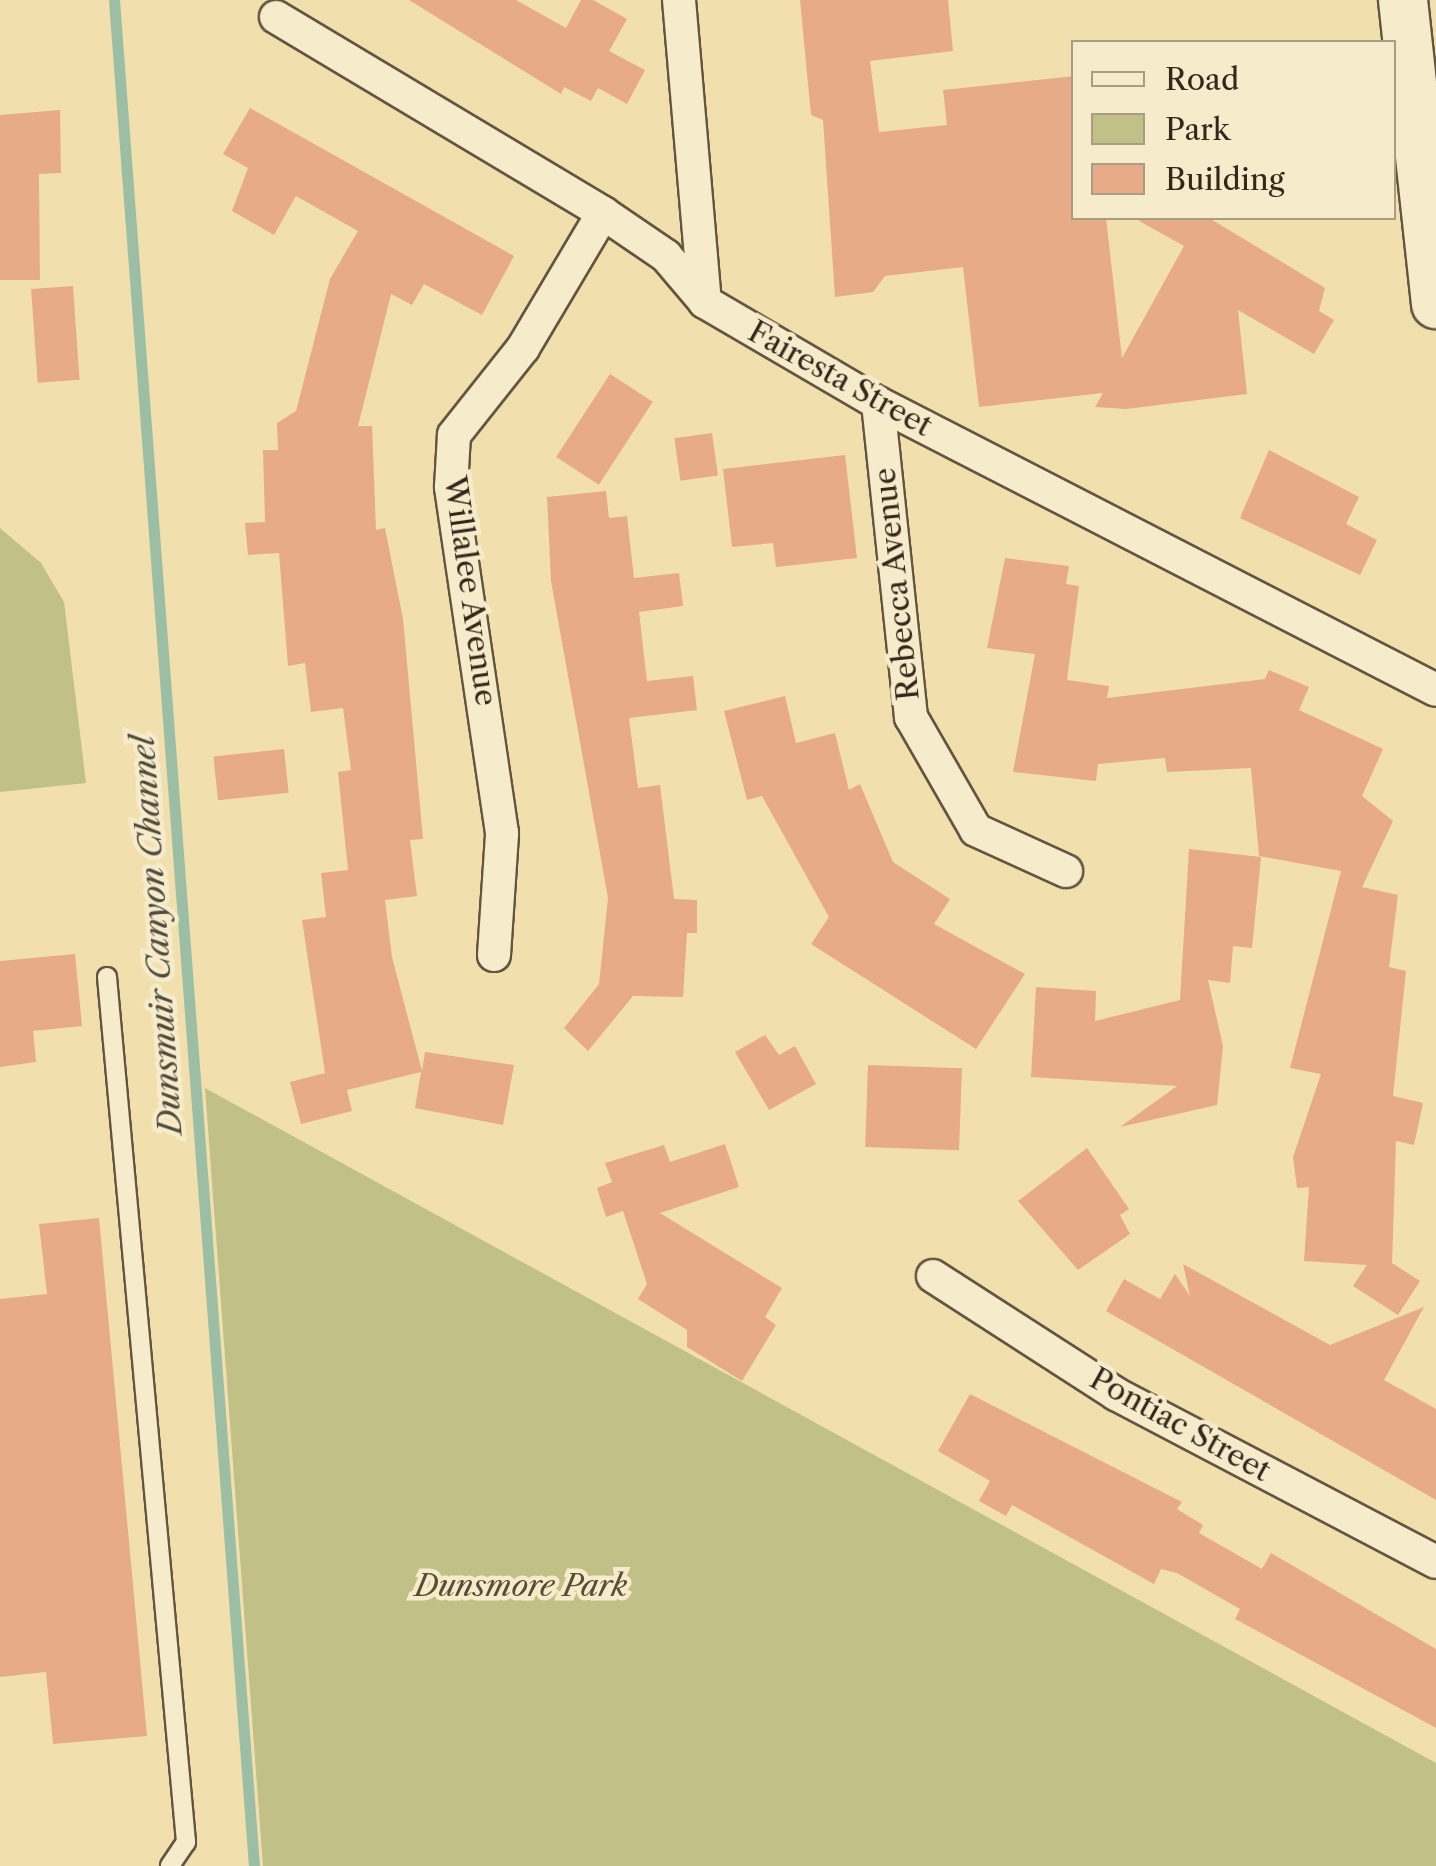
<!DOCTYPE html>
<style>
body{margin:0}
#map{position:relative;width:1436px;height:1866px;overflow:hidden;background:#f1e0ae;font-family:"Libre Caslon Text",serif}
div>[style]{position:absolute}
.green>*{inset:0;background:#c1c086}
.stream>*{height:11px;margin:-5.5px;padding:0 5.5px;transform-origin:5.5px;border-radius:5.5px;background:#9cbea4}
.building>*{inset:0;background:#e8ab87;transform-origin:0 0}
.roads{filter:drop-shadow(2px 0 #645540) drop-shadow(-2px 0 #645540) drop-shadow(0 2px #645540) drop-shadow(0 -2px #645540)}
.lane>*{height:18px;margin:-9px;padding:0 9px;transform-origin:9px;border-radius:9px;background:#f6ebca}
.street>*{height:32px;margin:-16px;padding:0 16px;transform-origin:16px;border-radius:16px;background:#f6ebca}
.secondary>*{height:48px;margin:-24px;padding:0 24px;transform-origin:24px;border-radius:24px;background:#f6ebca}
span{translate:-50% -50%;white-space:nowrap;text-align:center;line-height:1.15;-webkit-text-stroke:9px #f6ebca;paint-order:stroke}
.street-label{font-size:30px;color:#35271c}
.park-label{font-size:30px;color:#584d36;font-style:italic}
.water-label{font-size:32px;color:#4f4d3e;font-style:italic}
.legend{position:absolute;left:1071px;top:40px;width:325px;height:180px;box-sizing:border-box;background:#f6ebca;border:2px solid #a99d84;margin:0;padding:12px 18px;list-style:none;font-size:30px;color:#35271c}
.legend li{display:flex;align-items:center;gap:20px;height:50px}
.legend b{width:50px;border:2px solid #a99d84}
</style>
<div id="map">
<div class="green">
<div style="clip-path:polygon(0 528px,41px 563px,64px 602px,86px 783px,0 792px)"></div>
<div style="clip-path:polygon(205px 1088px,1436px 1763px,1436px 1866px,263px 1866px)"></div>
</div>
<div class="stream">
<div style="left:114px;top:0;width:1871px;rotate:85.71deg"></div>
</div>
<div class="building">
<div style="clip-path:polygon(409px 0,516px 0,566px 28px,581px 0,593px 0,627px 19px,609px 51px,645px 70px,627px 104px,598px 88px,591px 101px,564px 87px,561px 94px)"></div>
<div style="clip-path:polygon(800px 0,948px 0,953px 51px,870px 61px,879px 132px,947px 125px,943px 90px,1074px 76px,1074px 218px,1106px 218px,1122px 358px,1184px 246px,1134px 218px,1209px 218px,1325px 288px,1319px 311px,1334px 320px,1314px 354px,1238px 310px,1247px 394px,1126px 409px,1095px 407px,1103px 393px,979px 407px,963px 267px,885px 276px,873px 292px,835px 297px,823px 120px,811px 115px)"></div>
<div style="clip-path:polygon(250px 108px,514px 256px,482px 315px,424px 284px,412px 305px,391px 294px,358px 426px,372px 426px,376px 530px,385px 528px,403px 619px,423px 839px,410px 840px,417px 896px,385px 900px,392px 957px,422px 1071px,425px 1052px,514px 1065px,503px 1125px,415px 1108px,421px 1072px,347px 1090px,352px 1111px,301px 1124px,290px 1082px,325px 1073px,302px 920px,326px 917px,321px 873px,348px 870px,338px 772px,351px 770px,343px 708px,311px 712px,305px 663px,288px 666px,279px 553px,248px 555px,245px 523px,265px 522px,263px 450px,278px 450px,277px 423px,296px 411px,330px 279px,358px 231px,296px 196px,274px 235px,232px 211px,248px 168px,223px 154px)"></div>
<div style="clip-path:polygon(60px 110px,61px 173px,39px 174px,40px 280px,0 280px,0 115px)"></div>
<div style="left:73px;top:286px;width:94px;height:42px;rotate:86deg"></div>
<div style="left:610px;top:374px;width:51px;height:99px;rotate:33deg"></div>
<div style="left:712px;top:433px;width:43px;height:38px;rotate:82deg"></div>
<div style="clip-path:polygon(1269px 450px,1359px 497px,1346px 524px,1377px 540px,1360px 575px,1240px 518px)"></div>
<div style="clip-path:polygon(845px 455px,857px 558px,776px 567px,773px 543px,732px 547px,723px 469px)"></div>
<div style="clip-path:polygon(606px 491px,609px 518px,627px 516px,634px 578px,679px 573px,683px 606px,639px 612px,647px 681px,693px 676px,697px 710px,629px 718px,638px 788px,660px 785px,674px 899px,697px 900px,697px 933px,687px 933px,683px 997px,633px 996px,588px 1051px,564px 1028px,599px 984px,608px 898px,551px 581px,547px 497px)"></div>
<div style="clip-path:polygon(1005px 558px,1069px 566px,1066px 584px,1079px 586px,1067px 680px,1109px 686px,1107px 698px,1265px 679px,1269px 670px,1309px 687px,1299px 710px,1383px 749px,1362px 796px,1393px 821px,1362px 887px,1398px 895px,1389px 967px,1406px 971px,1393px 1096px,1423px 1103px,1414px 1145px,1396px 1141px,1392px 1263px,1420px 1281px,1398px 1315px,1353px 1286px,1367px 1265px,1304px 1261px,1309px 1187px,1297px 1188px,1293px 1157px,1321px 1074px,1290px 1068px,1341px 871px,1259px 856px,1251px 768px,1167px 772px,1165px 758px,1098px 764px,1096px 781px,1013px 772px,1035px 654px,987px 648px)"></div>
<div style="clip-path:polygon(785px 696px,796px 743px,835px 733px,849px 790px,860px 784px,893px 862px,950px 899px,934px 924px,1025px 974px,976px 1049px,811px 944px,829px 917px,762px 796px,747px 800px,724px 711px)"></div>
<div style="left:284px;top:749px;width:44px;height:71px;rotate:84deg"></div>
<div style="clip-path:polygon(1189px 849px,1261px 857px,1252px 948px,1233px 946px,1230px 983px,1208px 980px,1223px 1046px,1217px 1105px,1120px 1127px,1177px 1086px,1031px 1077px,1036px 987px,1096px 991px,1095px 1021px,1180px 1000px)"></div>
<div style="clip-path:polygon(75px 954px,82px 1026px,33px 1031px,36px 1062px,0 1067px,0 961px)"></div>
<div style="clip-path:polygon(765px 1035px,779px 1055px,795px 1046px,816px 1084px,769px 1110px,735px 1052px)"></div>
<div style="left:868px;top:1065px;width:94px;height:82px;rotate:2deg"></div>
<div style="clip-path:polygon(725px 1144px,739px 1187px,660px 1213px,782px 1288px,765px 1317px,776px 1325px,742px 1381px,687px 1347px,687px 1330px,638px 1299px,647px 1284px,623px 1211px,606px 1217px,597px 1188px,612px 1182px,605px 1163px,664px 1145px,670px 1162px)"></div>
<div style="clip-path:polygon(1087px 1148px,1129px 1209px,1120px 1215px,1130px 1234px,1078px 1270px,1018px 1201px)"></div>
<div style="clip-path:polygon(99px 1218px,147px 1736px,53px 1744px,46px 1672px,0 1677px,0 1299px,47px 1294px,39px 1224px)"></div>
<div style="clip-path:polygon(1183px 1264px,1330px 1345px,1424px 1307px,1384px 1380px,1436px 1409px,1436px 1500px,1106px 1311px,1124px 1279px,1160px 1299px,1175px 1274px,1190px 1296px)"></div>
<div style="clip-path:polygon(970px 1394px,1182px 1502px,1177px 1509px,1203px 1525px,1199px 1533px,1262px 1569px,1271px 1553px,1436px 1649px,1436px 1728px,1235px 1619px,1240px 1609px,1177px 1573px,1161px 1569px,1154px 1584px,1012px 1505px,1006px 1516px,979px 1501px,990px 1481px,938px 1451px)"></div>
</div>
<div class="roads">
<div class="lane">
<div style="left:107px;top:977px;width:869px;rotate:84.78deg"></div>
<div style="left:186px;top:1842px;width:29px;rotate:124deg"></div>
</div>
<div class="street">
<div style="left:679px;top:0;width:303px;rotate:85.1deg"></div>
<div style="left:276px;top:17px;width:381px;rotate:30.9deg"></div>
<div style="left:603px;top:213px;width:76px;rotate:34.3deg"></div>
<div style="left:666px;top:256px;width:60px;rotate:49.7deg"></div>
<div style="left:705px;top:302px;width:200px;rotate:30.3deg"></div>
<div style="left:878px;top:403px;width:627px;rotate:27.22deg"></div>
<div style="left:878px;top:403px;width:316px;rotate:84deg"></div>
<div style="left:911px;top:717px;width:130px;rotate:60.1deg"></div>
<div style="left:976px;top:830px;width:99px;rotate:24.5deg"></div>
<div style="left:494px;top:955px;width:122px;rotate:-86.2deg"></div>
<div style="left:502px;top:833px;width:350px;rotate:-98.4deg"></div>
<div style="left:451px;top:487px;width:52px;rotate:-86.7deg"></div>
<div style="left:454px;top:435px;width:111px;rotate:-51.6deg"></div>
<div style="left:523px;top:348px;width:157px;rotate:-59.3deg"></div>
<div style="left:933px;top:1276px;width:218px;rotate:32.8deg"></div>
<div style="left:1116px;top:1394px;width:361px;rotate:27.7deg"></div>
</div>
<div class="secondary">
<div style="left:1403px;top:0;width:306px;rotate:83.8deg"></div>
</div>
</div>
<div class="street-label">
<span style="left:840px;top:379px;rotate:29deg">Fairesta Street</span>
<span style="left:897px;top:584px;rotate:-96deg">Rebecca Avenue</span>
<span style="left:470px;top:591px;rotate:82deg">Willalee Avenue</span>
<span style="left:1180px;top:1425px;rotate:29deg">Pontiac Street</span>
</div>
<div class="park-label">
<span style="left:521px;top:1586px">Dunsmore Park</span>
</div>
<div class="water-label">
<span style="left:157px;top:935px;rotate:-94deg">Dunsmuir Canyon Channel</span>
</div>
<ul class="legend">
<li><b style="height:12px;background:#f6ebca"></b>Road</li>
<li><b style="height:28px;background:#c1c086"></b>Park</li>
<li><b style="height:28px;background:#e8ab87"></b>Building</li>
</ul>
</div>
